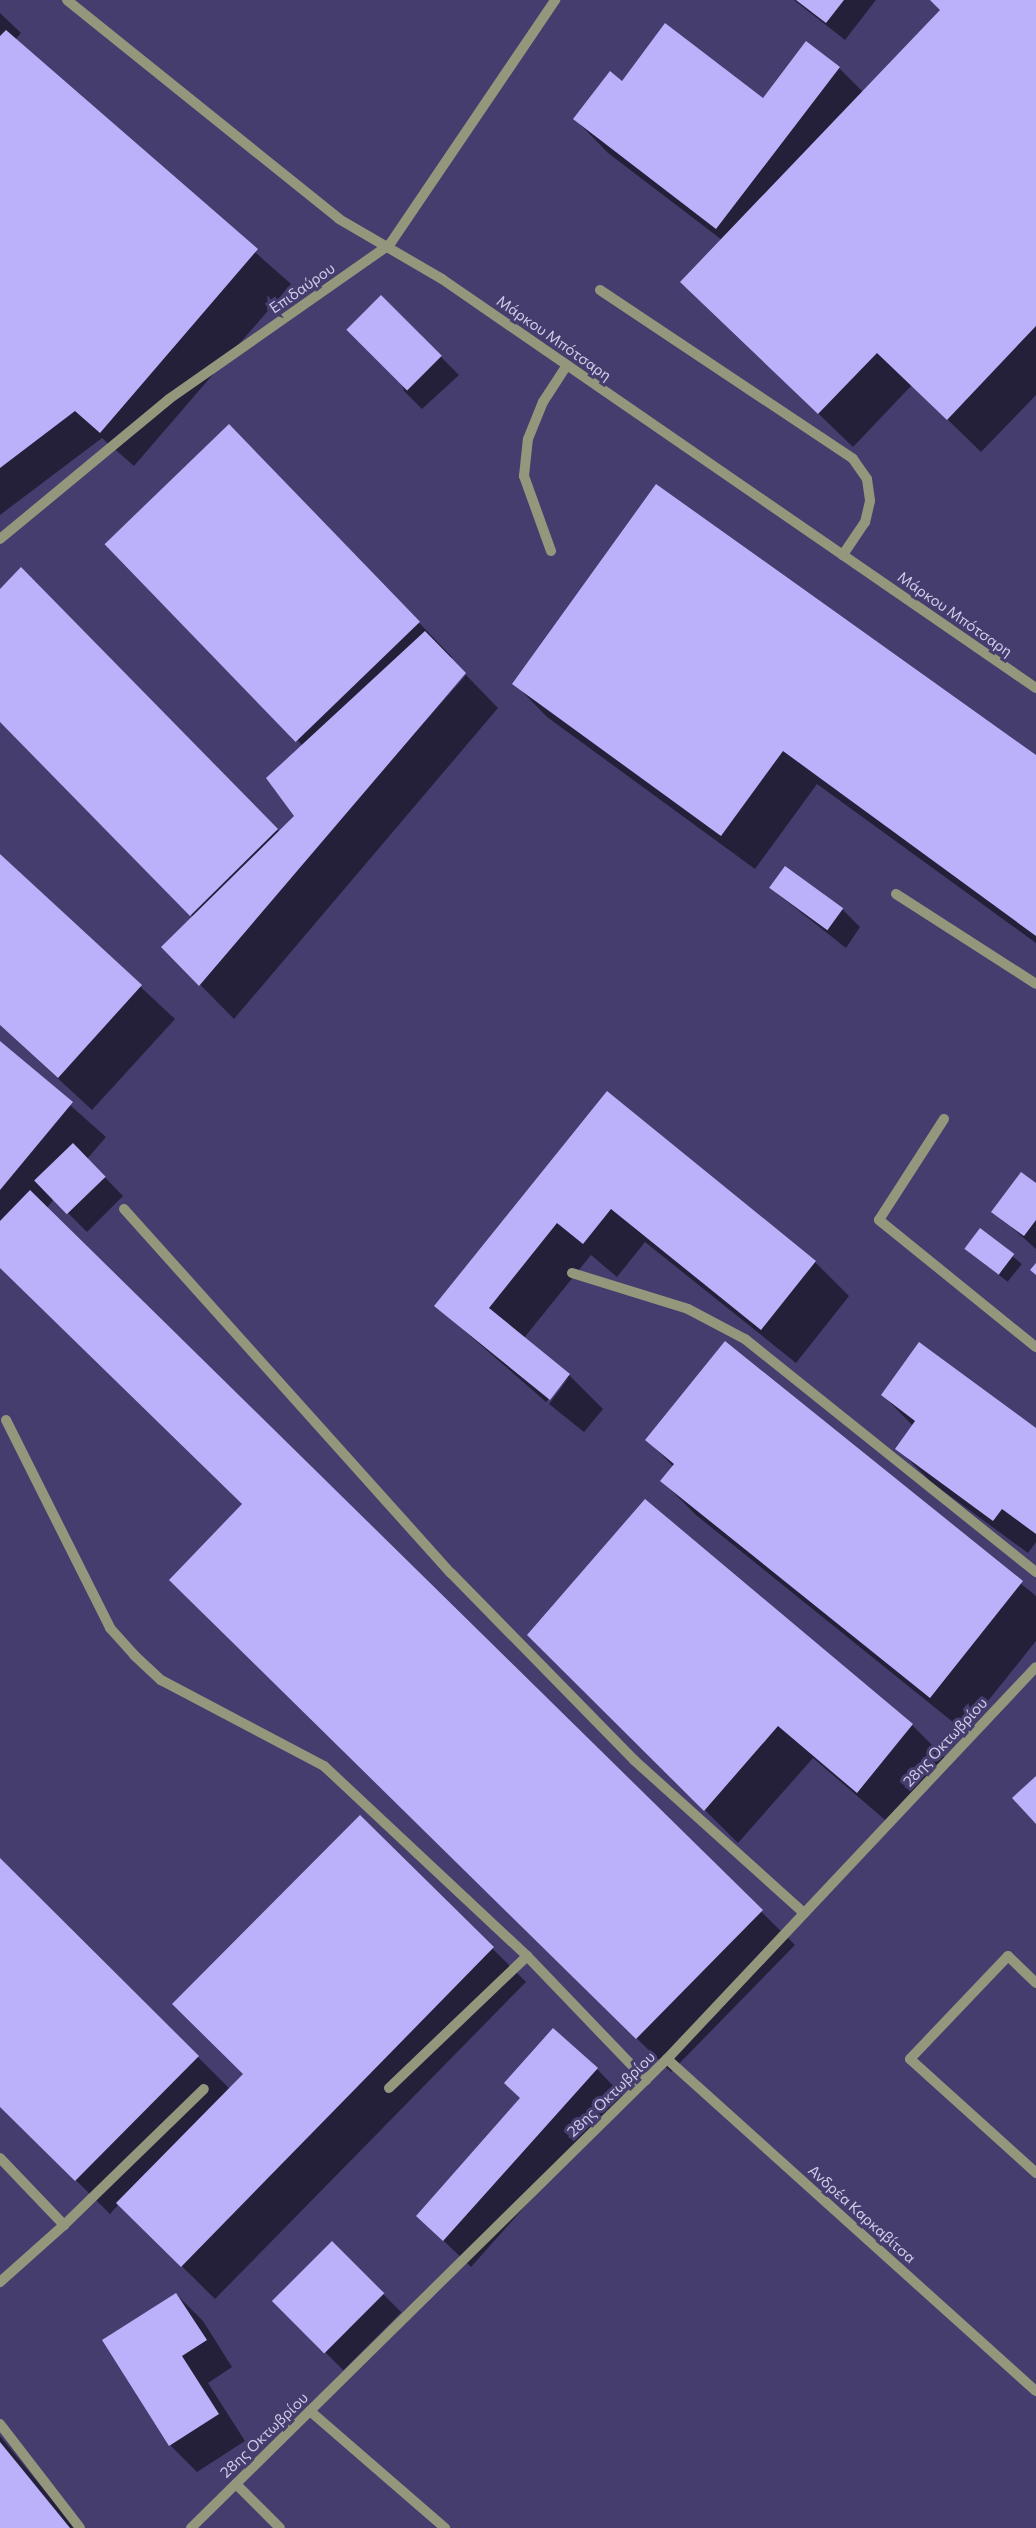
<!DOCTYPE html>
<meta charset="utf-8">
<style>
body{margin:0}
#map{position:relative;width:1036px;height:2528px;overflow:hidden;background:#453d6d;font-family:Commissioner,sans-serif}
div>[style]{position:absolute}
.shadow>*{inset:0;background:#0007;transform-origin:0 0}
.building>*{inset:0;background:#bbb1fa;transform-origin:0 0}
.minor>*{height:10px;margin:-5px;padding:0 5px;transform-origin:5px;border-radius:5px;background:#95977d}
span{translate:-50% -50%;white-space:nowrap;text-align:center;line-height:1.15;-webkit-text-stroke:6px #453d6d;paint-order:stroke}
.street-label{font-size:15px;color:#d0cdeb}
</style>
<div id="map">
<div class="shadow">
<div style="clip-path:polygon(794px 0,876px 0,845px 40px)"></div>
<div style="clip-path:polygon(931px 0,1036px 0,1036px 395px,981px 452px,912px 385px,853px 447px,716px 315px,722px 240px,608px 153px,575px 119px,622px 83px,763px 100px,839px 68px,863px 92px,942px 10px)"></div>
<div style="clip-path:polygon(0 13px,21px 33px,15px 40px,291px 284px,134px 466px,102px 438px,0 515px)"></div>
<div style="clip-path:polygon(381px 297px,459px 375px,422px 409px,404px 391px)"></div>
<div style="clip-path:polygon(262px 460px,452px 657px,320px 841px,466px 675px,498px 708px,234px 1019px,163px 947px,193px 917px,0 720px,0 591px,55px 603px,280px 832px,296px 816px,303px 746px,108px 545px)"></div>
<div style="clip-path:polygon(514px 683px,1036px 757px,1036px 943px,817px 784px,755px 869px,547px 717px)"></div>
<div style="clip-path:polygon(0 856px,175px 1019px,92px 1110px,0 1025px)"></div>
<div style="clip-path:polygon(770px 888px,842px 909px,860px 927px,846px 948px)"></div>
<div style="clip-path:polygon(0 1043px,106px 1137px,87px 1159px,123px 1196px,87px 1232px,54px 1199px,47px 1208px,795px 1945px,671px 2072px,204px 1614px,243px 1505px,0 1266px)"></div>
<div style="clip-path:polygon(607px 1093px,815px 1262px,849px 1296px,796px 1363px,645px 1242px,617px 1277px,591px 1255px,524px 1338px,569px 1375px,603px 1409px,584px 1432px,549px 1404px,570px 1376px,546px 1402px,436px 1306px)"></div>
<div style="clip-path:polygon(1036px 1185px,1036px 1249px,993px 1211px)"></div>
<div style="left:980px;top:1230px;width:54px;height:23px;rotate:39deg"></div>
<div style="clip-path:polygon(725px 1343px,1036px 1596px,1036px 1641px,964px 1731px,696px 1515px,662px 1481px,674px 1467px,647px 1440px)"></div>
<div style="clip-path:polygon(883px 1395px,1036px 1430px,1036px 1542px,1028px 1553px,931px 1482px,897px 1448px,913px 1426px)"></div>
<div style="clip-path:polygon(529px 1635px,912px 1725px,946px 1759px,891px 1825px,813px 1758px,738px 1843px)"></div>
<div style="clip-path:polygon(360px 1817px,526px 1982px,215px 2299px,119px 2204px,110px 2214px,0 2105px,0 1860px,230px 2089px,245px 2074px)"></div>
<div style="clip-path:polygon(597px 2069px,623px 2096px,471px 2267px,418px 2216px)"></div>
<div style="left:332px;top:2243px;width:98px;height:82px;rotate:45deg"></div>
<div style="clip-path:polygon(176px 2294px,203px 2321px,232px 2367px,208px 2383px,245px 2441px,197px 2472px,170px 2445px)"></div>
<div style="clip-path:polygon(0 2436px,75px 2528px,0 2528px)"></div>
</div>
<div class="building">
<div style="clip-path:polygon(796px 0,844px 0,826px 23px)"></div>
<div style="clip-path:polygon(930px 0,1036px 0,1036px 326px,947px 420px,877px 353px,818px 414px,680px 282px,940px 10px)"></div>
<div style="clip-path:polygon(665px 23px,763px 98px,806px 41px,840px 67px,716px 229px,573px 119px,610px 71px,622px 81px)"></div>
<div style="clip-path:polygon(6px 30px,258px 249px,100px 433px,75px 411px,0 468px,0 36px)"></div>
<div style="left:381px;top:295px;width:86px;height:49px;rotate:45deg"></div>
<div style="left:229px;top:424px;width:275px;height:173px;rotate:46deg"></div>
<div style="clip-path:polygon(656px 484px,1036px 755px,1036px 936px,783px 751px,721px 836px,512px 684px)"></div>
<div style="clip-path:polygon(21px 567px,278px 829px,190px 916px,0 722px,0 589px)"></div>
<div style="clip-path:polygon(425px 631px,466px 673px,199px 986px,161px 947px,294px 816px,266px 778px)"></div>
<div style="clip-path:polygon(0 854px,142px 985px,58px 1078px,0 1025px)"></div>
<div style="left:785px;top:866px;width:72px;height:27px;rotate:36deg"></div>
<div style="clip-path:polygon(0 1041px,73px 1102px,0 1190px)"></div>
<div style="clip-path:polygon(607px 1091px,816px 1261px,761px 1330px,611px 1209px,583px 1244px,557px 1223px,489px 1308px,570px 1374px,550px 1400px,434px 1306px)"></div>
<div style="left:73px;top:1143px;width:47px;height:54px;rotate:46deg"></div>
<div style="clip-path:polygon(1021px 1172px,1036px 1183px,1036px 1220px,1024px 1236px,991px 1212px)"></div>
<div style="clip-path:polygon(30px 1190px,763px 1910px,636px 2039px,169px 1580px,242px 1504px,0 1268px,0 1221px)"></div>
<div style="left:980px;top:1228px;width:43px;height:26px;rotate:37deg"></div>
<div style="clip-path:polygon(1036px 1263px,1036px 1275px,1030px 1270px)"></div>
<div style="clip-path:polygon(725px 1341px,1023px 1581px,930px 1698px,660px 1481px,674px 1464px,645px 1440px)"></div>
<div style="clip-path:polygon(919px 1342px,1036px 1428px,1036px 1534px,1002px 1509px,993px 1521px,895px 1449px,915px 1421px,881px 1395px)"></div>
<div style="clip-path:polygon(645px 1499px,913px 1724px,857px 1793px,778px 1726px,704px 1811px,527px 1635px)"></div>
<div style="clip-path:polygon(1036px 1776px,1036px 1824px,1012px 1798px)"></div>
<div style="clip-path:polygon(360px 1815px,494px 1947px,181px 2267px,116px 2203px,243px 2074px,172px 2004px)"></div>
<div style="clip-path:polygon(0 1858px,199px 2056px,75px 2181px,0 2107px)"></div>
<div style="clip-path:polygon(553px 2028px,598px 2068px,443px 2241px,416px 2216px,520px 2098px,504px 2083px)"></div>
<div style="left:332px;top:2241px;width:74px;height:85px;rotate:45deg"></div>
<div style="clip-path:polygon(176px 2293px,207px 2340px,182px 2356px,219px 2414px,169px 2446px,102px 2340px)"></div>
<div style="clip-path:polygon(0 2442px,70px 2528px,0 2528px)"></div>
</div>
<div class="minor">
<div style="left:67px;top:0;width:349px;rotate:38.8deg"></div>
<div style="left:339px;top:219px;width:119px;rotate:30.2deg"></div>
<div style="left:442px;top:279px;width:721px;rotate:34.55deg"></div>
<div style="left:600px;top:290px;width:304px;rotate:33.7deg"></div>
<div style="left:853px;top:459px;width:24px;rotate:55deg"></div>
<div style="left:867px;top:479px;width:22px;rotate:82deg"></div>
<div style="left:870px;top:501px;width:22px;rotate:103deg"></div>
<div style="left:865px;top:522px;width:40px;rotate:124deg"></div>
<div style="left:0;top:539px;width:219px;rotate:-39.6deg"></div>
<div style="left:169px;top:399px;width:270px;rotate:-35deg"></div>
<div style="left:390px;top:244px;width:295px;rotate:-55.9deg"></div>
<div style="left:551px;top:551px;width:80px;rotate:-109.8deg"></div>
<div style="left:524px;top:476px;width:37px;rotate:-84deg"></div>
<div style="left:528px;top:439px;width:40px;rotate:-68deg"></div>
<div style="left:543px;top:402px;width:44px;rotate:-57deg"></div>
<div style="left:896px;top:894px;width:166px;rotate:32.7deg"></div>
<div style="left:944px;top:1119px;width:120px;rotate:122.8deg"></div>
<div style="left:879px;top:1220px;width:202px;rotate:39deg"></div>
<div style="left:124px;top:1209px;width:489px;rotate:48.1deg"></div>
<div style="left:451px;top:1573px;width:262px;rotate:45.6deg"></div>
<div style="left:634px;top:1760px;width:229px;rotate:42deg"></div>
<div style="left:572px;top:1273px;width:121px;rotate:17.2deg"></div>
<div style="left:688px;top:1309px;width:64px;rotate:27.8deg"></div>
<div style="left:745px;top:1339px;width:373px;rotate:38.7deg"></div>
<div style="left:6px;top:1420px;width:233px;rotate:63.4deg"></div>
<div style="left:110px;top:1628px;width:36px;rotate:48deg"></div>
<div style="left:134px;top:1655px;width:37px;rotate:43deg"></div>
<div style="left:161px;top:1680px;width:184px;rotate:27.8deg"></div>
<div style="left:324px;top:1766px;width:278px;rotate:43.1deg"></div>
<div style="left:527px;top:1956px;width:172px;rotate:46.2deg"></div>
<div style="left:1036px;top:1983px;width:39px;rotate:-136deg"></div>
<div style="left:1008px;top:1956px;width:142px;rotate:133.6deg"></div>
<div style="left:910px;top:2059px;width:170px;rotate:42.1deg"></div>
<div style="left:667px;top:2059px;width:496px;rotate:42deg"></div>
<div style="left:389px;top:2088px;width:191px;rotate:-43.7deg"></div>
<div style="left:0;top:2158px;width:93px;rotate:46.3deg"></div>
<div style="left:64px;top:2225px;width:86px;rotate:138.3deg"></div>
<div style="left:64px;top:2225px;width:195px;rotate:-44.2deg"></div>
<div style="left:310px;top:2411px;width:179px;rotate:40.9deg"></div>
<div style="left:0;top:2424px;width:131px;rotate:52.4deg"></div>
<div style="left:236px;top:2484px;width:62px;rotate:45deg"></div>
<div style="left:191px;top:2528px;width:668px;rotate:-44.58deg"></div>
<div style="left:667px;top:2059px;width:538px;rotate:-46.73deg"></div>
</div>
<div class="street-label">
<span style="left:302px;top:288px;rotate:-35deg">Επιδαύρου</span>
<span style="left:554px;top:338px;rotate:35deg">Μάρκου Μπότσαρη</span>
<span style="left:955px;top:614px;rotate:35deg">Μάρκου Μπότσαρη</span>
<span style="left:945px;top:1742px;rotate:-47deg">28ης Οκτωβρίου</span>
<span style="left:611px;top:2094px;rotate:-44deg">28ης Οκτωβρίου</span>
<span style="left:862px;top:2214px;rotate:42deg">Ανδρέα Καρκαβίτσα</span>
<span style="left:264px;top:2435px;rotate:-44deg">28ης Οκτωβρίου</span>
</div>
</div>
